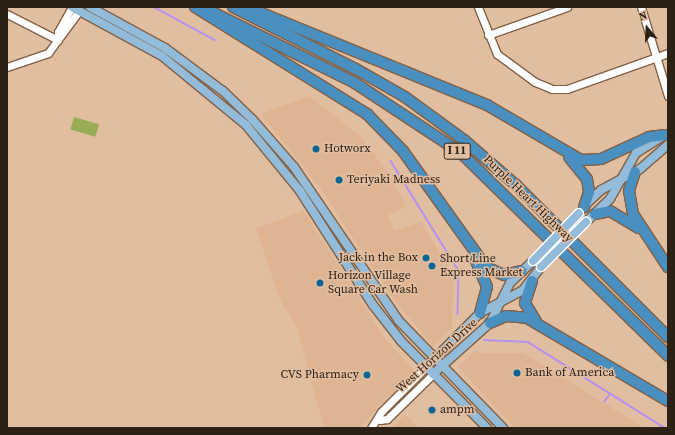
<!DOCTYPE html>
<style>
body{margin:0}
#map{position:relative;width:675px;height:435px;overflow:hidden;background:#e2bea1;font-family:"Source Serif 4",serif}
div>[style]{position:absolute}
.built>*{inset:0;background:#deb492}
.green>*{inset:0;background:#97ac54;transform-origin:0 0}
.stream>*{height:1.5px;margin:-0.75px;padding:0 0.75px;transform-origin:0.75px;border-radius:0.75px;background:#b691f0}
.roads{filter:drop-shadow(1px 0 #816146) drop-shadow(-1px 0 #816146) drop-shadow(0 1px #816146) drop-shadow(0 -1px #816146)}
.minor>*{height:7px;margin:-3.5px;padding:0 3.5px;transform-origin:3.5px;border-radius:3.5px;background:#fff}
.major>*{height:8px;margin:-4px;padding:0 4px;transform-origin:4px;border-radius:4px;background:#92bcd9}
.highway>*{height:10px;margin:-5px;padding:0 5px;transform-origin:5px;border-radius:5px;background:#498fbf}
.bridges{filter:drop-shadow(1px 0 #fff) drop-shadow(-1px 0 #fff) drop-shadow(0 1px #fff) drop-shadow(0 -1px #fff)}
.major-bridge>*{height:8px;margin:-4px;padding:0 4px;transform-origin:4px;border-radius:4px;background:#92bcd9}
.dots>*{width:11px;height:11px;translate:-50% -50%;box-sizing:border-box;border:2px solid #e2bea1;border-radius:50%}
span{translate:-50% -50%;white-space:nowrap;text-align:center;line-height:1.15;-webkit-text-stroke:3px #e2bea1;paint-order:stroke}
.shield-label span{padding:1px 3px;background:#e2bea1;border:1px solid;border-radius:3px;-webkit-text-stroke-width:0}
.shield-label{font-size:11px;color:#2d2015;font-weight:700}
.poi-label{font-size:12px;color:#2d2015}
.left{translate:0 -50%;text-align:left}
.right{translate:-100% -50%;text-align:right}
.street-label{font-size:12px;color:#2d2015}
.frame{position:absolute;inset:0;border:8px solid #2d2015;pointer-events:none}
.north{position:absolute;left:627px;top:8px;width:40px;height:40px;-webkit-text-stroke:3px #e2bea1;paint-order:stroke;rotate:341deg;font-size:11px;font-weight:700;line-height:16px;text-align:center;color:#2d2015}
.north::after{content:'';display:block;margin:auto;width:14px;height:18px;background:#2d2015;clip-path:polygon(50% 0,100% 100%,50% 72%,0 100%)}
</style>
<div id="map">
<div class="built">
<div style="clip-path:polygon(309px 96px,360px 136px,386px 170px,406px 206px,388px 215px,394px 231px,421px 222px,453px 274px,452px 329px,433px 346px,392px 297px,320px 188px,261px 114px)"></div>
<div style="clip-path:polygon(304px 211px,386px 340px,413px 369px,412px 375px,359px 428px,324px 428px,296px 324px,281px 302px,256px 228px)"></div>
<div style="clip-path:polygon(476px 349px,480px 353px,524px 353px,644px 428px,515px 428px,458px 367px)"></div>
<div style="clip-path:polygon(405px 414px,419px 428px,391px 428px)"></div>
</div>
<div class="green">
<div style="left:74px;top:117px;width:26px;height:13px;rotate:16deg"></div>
</div>
<div class="stream">
<div style="left:154px;top:7px;width:69px;rotate:28.4deg"></div>
<div style="left:391px;top:161px;width:129px;rotate:58.3deg"></div>
<div style="left:459px;top:271px;width:43px;rotate:91.3deg"></div>
<div style="left:484px;top:340px;width:44px;rotate:2.6deg"></div>
<div style="left:528px;top:342px;width:162px;rotate:32.1deg"></div>
<div style="left:604px;top:402px;width:10px;rotate:-53deg"></div>
</div>
<div class="roads">
<div class="minor">
<div style="left:478px;top:7px;width:51px;rotate:68deg"></div>
<div style="left:497px;top:54px;width:47px;rotate:36.4deg"></div>
<div style="left:535px;top:82px;width:18px;rotate:22deg"></div>
<div style="left:552px;top:89px;width:15px"></div>
<div style="left:567px;top:89px;width:107px;rotate:-19.6deg"></div>
<div style="left:641px;top:7px;width:93px;rotate:73.1deg"></div>
<div style="left:7px;top:14px;width:57px;rotate:27deg"></div>
<div style="left:488px;top:35px;width:84px;rotate:-19.5deg"></div>
<div style="left:58px;top:40px;width:8px;rotate:-90deg"></div>
<div style="left:58px;top:32px;width:29px;rotate:-61deg"></div>
<div style="left:7px;top:67px;width:43px;rotate:-18.9deg"></div>
<div style="left:48px;top:53px;width:52px;rotate:-53.6deg"></div>
<div style="left:380px;top:420px;width:7px;rotate:-8deg"></div>
<div style="left:387px;top:419px;width:64px;rotate:-44.4deg"></div>
<div style="left:371px;top:428px;width:19px;rotate:-58deg"></div>
<div style="left:381px;top:412px;width:64px;rotate:-45deg"></div>
</div>
<div class="major">
<div style="left:72px;top:7px;width:102px;rotate:28.6deg"></div>
<div style="left:162px;top:56px;width:109px;rotate:39.4deg"></div>
<div style="left:246px;top:125px;width:85px;rotate:50.7deg"></div>
<div style="left:300px;top:191px;width:135px;rotate:57.4deg"></div>
<div style="left:373px;top:305px;width:46px;rotate:52.1deg"></div>
<div style="left:401px;top:341px;width:122px;rotate:45.3deg"></div>
<div style="left:90px;top:7px;width:85px;rotate:28.7deg"></div>
<div style="left:165px;top:48px;width:72px;rotate:36.6deg"></div>
<div style="left:223px;top:91px;width:40px;rotate:44deg"></div>
<div style="left:252px;top:119px;width:64px;rotate:48.8deg"></div>
<div style="left:294px;top:167px;width:186px;rotate:55.7deg"></div>
<div style="left:399px;top:321px;width:149px;rotate:45.8deg"></div>
<div style="left:585px;top:205px;width:22px;rotate:-43deg"></div>
<div style="left:601px;top:190px;width:44px;rotate:-28.3deg"></div>
<div style="left:640px;top:169px;width:37px;rotate:-41deg"></div>
<div style="left:586px;top:222px;width:33px;rotate:-44deg"></div>
<div style="left:610px;top:199px;width:53px;rotate:-60.5deg"></div>
<div style="left:636px;top:153px;width:31px;rotate:-32deg"></div>
<div style="left:426px;top:367px;width:76px;rotate:-45deg"></div>
<div style="left:480px;top:313px;width:49px;rotate:-28.1deg"></div>
<div style="left:523px;top:290px;width:29px;rotate:-52deg"></div>
<div style="left:433px;top:374px;width:76px;rotate:-41.8deg"></div>
<div style="left:490px;top:323px;width:45px;rotate:-63.4deg"></div>
<div style="left:510px;top:283px;width:32px;rotate:-44deg"></div>
</div>
<div class="highway">
<div style="left:195px;top:7px;width:203px;rotate:31.9deg"></div>
<div style="left:367px;top:114px;width:52px;rotate:45.8deg"></div>
<div style="left:403px;top:151px;width:143px;rotate:54.4deg"></div>
<div style="left:486px;top:267px;width:20px;rotate:24deg"></div>
<div style="left:504px;top:275px;width:18px;rotate:-13deg"></div>
<div style="left:202px;top:7px;width:171px;rotate:26.4deg"></div>
<div style="left:355px;top:83px;width:127px;rotate:33.4deg"></div>
<div style="left:461px;top:153px;width:290px;rotate:44.4deg"></div>
<div style="left:233px;top:7px;width:138px;rotate:26.8deg"></div>
<div style="left:356px;top:69px;width:56px;rotate:29.7deg"></div>
<div style="left:405px;top:97px;width:73px;rotate:36.1deg"></div>
<div style="left:464px;top:140px;width:69px;rotate:40.9deg"></div>
<div style="left:516px;top:185px;width:215px;rotate:45deg"></div>
<div style="left:249px;top:8px;width:257px;rotate:22.2deg"></div>
<div style="left:487px;top:105px;width:109px;rotate:30.3deg"></div>
<div style="left:581px;top:160px;width:20px;rotate:-3deg"></div>
<div style="left:601px;top:159px;width:53px;rotate:-24.6deg"></div>
<div style="left:649px;top:137px;width:16px;rotate:-7deg"></div>
<div style="left:569px;top:157px;width:28px;rotate:51deg"></div>
<div style="left:587px;top:179px;width:13px;rotate:81deg"></div>
<div style="left:589px;top:192px;width:16px;rotate:108deg"></div>
<div style="left:635px;top:172px;width:20px;rotate:108deg"></div>
<div style="left:629px;top:191px;width:23px;rotate:80deg"></div>
<div style="left:633px;top:214px;width:64px;rotate:56.6deg"></div>
<div style="left:595px;top:214px;width:15px;rotate:-11deg"></div>
<div style="left:610px;top:211px;width:33px;rotate:31deg"></div>
<div style="left:476px;top:261px;width:28px;rotate:67deg"></div>
<div style="left:487px;top:287px;width:27px;rotate:105deg"></div>
<div style="left:532px;top:281px;width:23px;rotate:108deg"></div>
<div style="left:525px;top:303px;width:21px;rotate:59deg"></div>
<div style="left:490px;top:323px;width:17px;rotate:-24deg"></div>
<div style="left:506px;top:316px;width:21px;rotate:5deg"></div>
<div style="left:527px;top:318px;width:164px;rotate:30.5deg"></div>
</div>
</div>
<div class="bridges">
<div class="major-bridge">
<div style="left:533px;top:261px;width:66px;rotate:-46.2deg"></div>
<div style="left:541px;top:267px;width:64px;rotate:-45deg"></div>
</div>
</div>
<div class="dots">
<div style="left:316px;top:149px;background:#0d6596"></div>
<div style="left:339px;top:180px;background:#0d6596"></div>
<div style="left:426px;top:258px;background:#0d6596"></div>
<div style="left:432px;top:266px;background:#0d6596"></div>
<div style="left:320px;top:283px;background:#0d6596"></div>
<div style="left:517px;top:373px;background:#0d6596"></div>
<div style="left:367px;top:375px;background:#0d6596"></div>
<div style="left:432px;top:410px;background:#0d6596"></div>
</div>
<div class="shield-label">
<span style="left:457px;top:151px">I 11</span>
</div>
<div class="poi-label">
<span class="left" style="left:324px;top:149px">Hotworx</span>
<span class="left" style="left:347px;top:180px">Teriyaki Madness</span>
<span class="right" style="left:418px;top:258px">Jack in the Box</span>
<span class="left" style="left:440px;top:266px">Short Line<br>Express Market</span>
<span class="left" style="left:328px;top:283px">Horizon Village<br>Square Car Wash</span>
<span class="left" style="left:525px;top:373px">Bank of America</span>
<span class="right" style="left:359px;top:375px">CVS Pharmacy</span>
<span class="left" style="left:440px;top:410px">ampm</span>
</div>
<div class="street-label">
<span style="left:528px;top:199px;rotate:44deg">Purple Heart Highway</span>
<span style="left:437px;top:356px;rotate:-42deg">West Horizon Drive</span>
</div>
<div class="frame"></div>
<div class="north">N</div>
</div>
